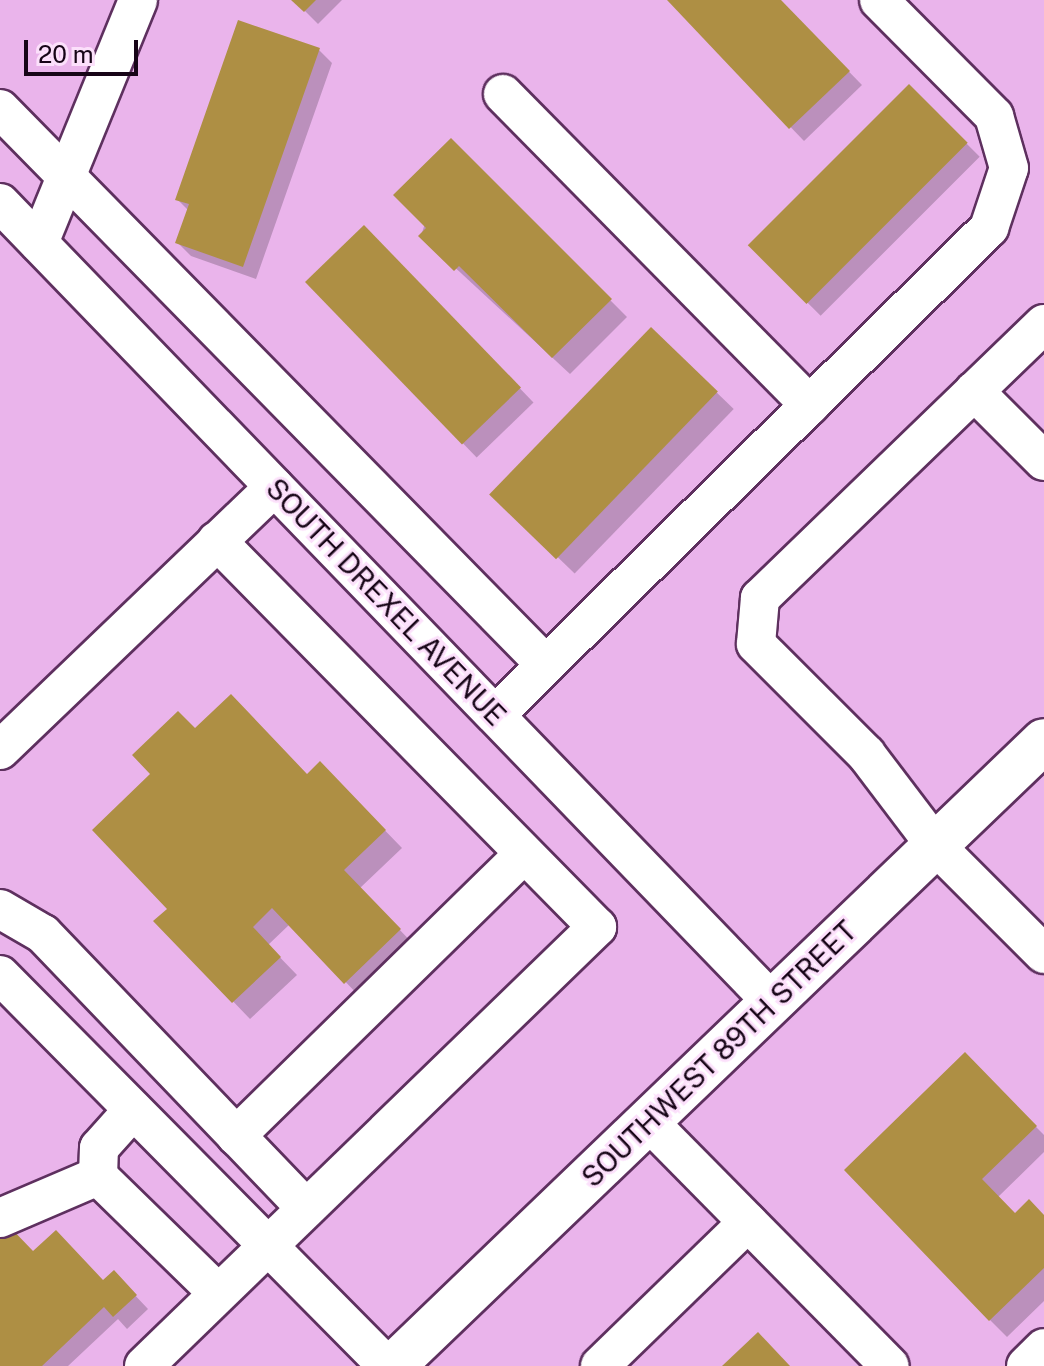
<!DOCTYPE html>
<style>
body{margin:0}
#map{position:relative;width:1044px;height:1366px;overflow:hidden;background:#eab4eb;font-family:"Public Sans",sans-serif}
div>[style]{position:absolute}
.shadow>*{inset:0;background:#0003;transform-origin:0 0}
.building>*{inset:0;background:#ae8f44;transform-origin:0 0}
.roads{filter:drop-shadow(2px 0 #5e305f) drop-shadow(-2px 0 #5e305f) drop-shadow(0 2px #5e305f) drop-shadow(0 -2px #5e305f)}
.minor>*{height:38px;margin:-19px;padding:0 19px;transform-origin:19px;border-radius:19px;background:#fff}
.major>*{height:44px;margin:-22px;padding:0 22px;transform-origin:22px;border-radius:22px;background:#fff}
span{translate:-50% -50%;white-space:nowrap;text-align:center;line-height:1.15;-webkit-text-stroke:6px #fce0fb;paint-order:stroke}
.street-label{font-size:28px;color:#170517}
.scale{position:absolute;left:24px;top:40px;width:114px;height:36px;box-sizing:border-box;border:4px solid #170517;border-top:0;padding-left:10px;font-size:24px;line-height:28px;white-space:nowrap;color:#170517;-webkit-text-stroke:6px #fce0fb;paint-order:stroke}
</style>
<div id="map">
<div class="shadow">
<div style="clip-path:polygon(294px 0,342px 0,318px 24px)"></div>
<div style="clip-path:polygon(669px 0,779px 0,862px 85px,804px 141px)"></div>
<div style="clip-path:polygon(319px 50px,332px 63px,256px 279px,191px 256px,178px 243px,189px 211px,177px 199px)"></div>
<div style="left:909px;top:86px;width:100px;height:225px;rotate:45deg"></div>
<div style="clip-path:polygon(451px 140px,627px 317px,570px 374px,421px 236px)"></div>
<div style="left:364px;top:227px;width:244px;height:79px;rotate:46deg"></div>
<div style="left:651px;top:329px;width:115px;height:229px;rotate:44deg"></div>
<div style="clip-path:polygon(195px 731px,307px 776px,337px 781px,402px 848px,360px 888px,417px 948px,362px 999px,290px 924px,268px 945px,297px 975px,250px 1019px,156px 921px,170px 909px)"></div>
<div style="clip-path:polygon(965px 1055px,1044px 1135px,1044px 1152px,998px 1197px,1015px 1216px,1044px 1217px,1044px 1301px,1007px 1337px,990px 1320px)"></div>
<div style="clip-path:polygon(33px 1253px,104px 1283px,114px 1273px,148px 1309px,127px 1329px,118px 1319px,68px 1366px,0 1366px)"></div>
</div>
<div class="building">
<div style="clip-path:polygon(291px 0,316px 0,304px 12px)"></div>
<div style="clip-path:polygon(667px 0,781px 0,850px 71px,789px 129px)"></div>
<div style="clip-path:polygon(238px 20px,320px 48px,243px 267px,175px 243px,189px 204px,175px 200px)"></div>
<div style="left:909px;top:84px;width:83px;height:228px;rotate:45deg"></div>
<div style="clip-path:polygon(451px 138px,612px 299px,552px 358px,459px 266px,454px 271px,418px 236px,426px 228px,393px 195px)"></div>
<div style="left:364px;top:225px;width:226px;height:82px;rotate:46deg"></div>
<div style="left:651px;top:327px;width:93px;height:233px;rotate:44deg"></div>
<div style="clip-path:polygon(231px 694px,307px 774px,320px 761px,386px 830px,344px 870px,401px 929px,344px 984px,272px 908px,253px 927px,281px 957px,232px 1003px,153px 921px,167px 909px,92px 830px,150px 774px,132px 755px,178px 711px,195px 728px)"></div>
<div style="clip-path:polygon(965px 1052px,1037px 1126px,982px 1179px,1015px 1213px,1029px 1199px,1044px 1215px,1044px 1268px,989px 1321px,844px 1170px)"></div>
<div style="clip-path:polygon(8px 1225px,33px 1251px,56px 1230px,103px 1280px,114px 1270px,137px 1295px,113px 1317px,104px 1307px,42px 1366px,0 1366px,0 1233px)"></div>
<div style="clip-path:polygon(758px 1332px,790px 1366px,722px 1366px)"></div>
</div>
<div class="roads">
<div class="minor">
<div style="left:503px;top:94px;width:437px;rotate:45.4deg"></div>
<div style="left:0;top:109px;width:779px;rotate:45.52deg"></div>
<div style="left:0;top:203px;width:1111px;rotate:45.98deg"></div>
<div style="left:39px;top:243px;width:262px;rotate:-67.8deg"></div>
<div style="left:1044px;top:324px;width:395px;rotate:136deg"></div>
<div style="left:760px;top:598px;width:46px;rotate:95deg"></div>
<div style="left:756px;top:644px;width:156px;rotate:45deg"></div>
<div style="left:866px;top:754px;width:114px;rotate:52.8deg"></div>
<div style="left:935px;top:845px;width:154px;rotate:45deg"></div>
<div style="left:974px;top:391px;width:99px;rotate:45deg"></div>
<div style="left:495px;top:715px;width:694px;rotate:-44.59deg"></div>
<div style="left:989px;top:228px;width:63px;rotate:-71.6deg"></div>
<div style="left:1009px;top:168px;width:54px;rotate:-106.1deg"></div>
<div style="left:994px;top:116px;width:163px;rotate:-134.8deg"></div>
<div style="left:0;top:750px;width:380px;rotate:-43.8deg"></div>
<div style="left:0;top:909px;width:50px;rotate:30.2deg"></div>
<div style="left:43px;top:934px;width:377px;rotate:46.2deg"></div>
<div style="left:0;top:975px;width:550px;rotate:45.29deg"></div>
<div style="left:648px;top:1121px;width:344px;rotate:45.4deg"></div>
<div style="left:236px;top:1136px;width:403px;rotate:-44.4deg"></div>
<div style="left:98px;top:1176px;width:28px;rotate:-88deg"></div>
<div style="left:99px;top:1148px;width:51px;rotate:-48.2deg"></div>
<div style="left:0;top:1218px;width:107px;rotate:-23.2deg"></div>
<div style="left:98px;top:1176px;width:166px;rotate:44.3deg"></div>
<div style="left:144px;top:1366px;width:631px;rotate:-44.1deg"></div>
<div style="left:597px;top:927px;width:542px;rotate:-134.55deg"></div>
<div style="left:600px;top:1366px;width:206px;rotate:-44.2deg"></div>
<div style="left:1026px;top:1366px;width:25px;rotate:-45deg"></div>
</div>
<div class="major">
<div style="left:393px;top:1366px;width:902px;rotate:-43.83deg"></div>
</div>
</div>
<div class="street-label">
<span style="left:386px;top:602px;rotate:46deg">SOUTH DREXEL AVENUE</span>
<span style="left:719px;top:1054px;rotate:-44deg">SOUTHWEST 89TH STREET</span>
</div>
<div class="scale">20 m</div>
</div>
